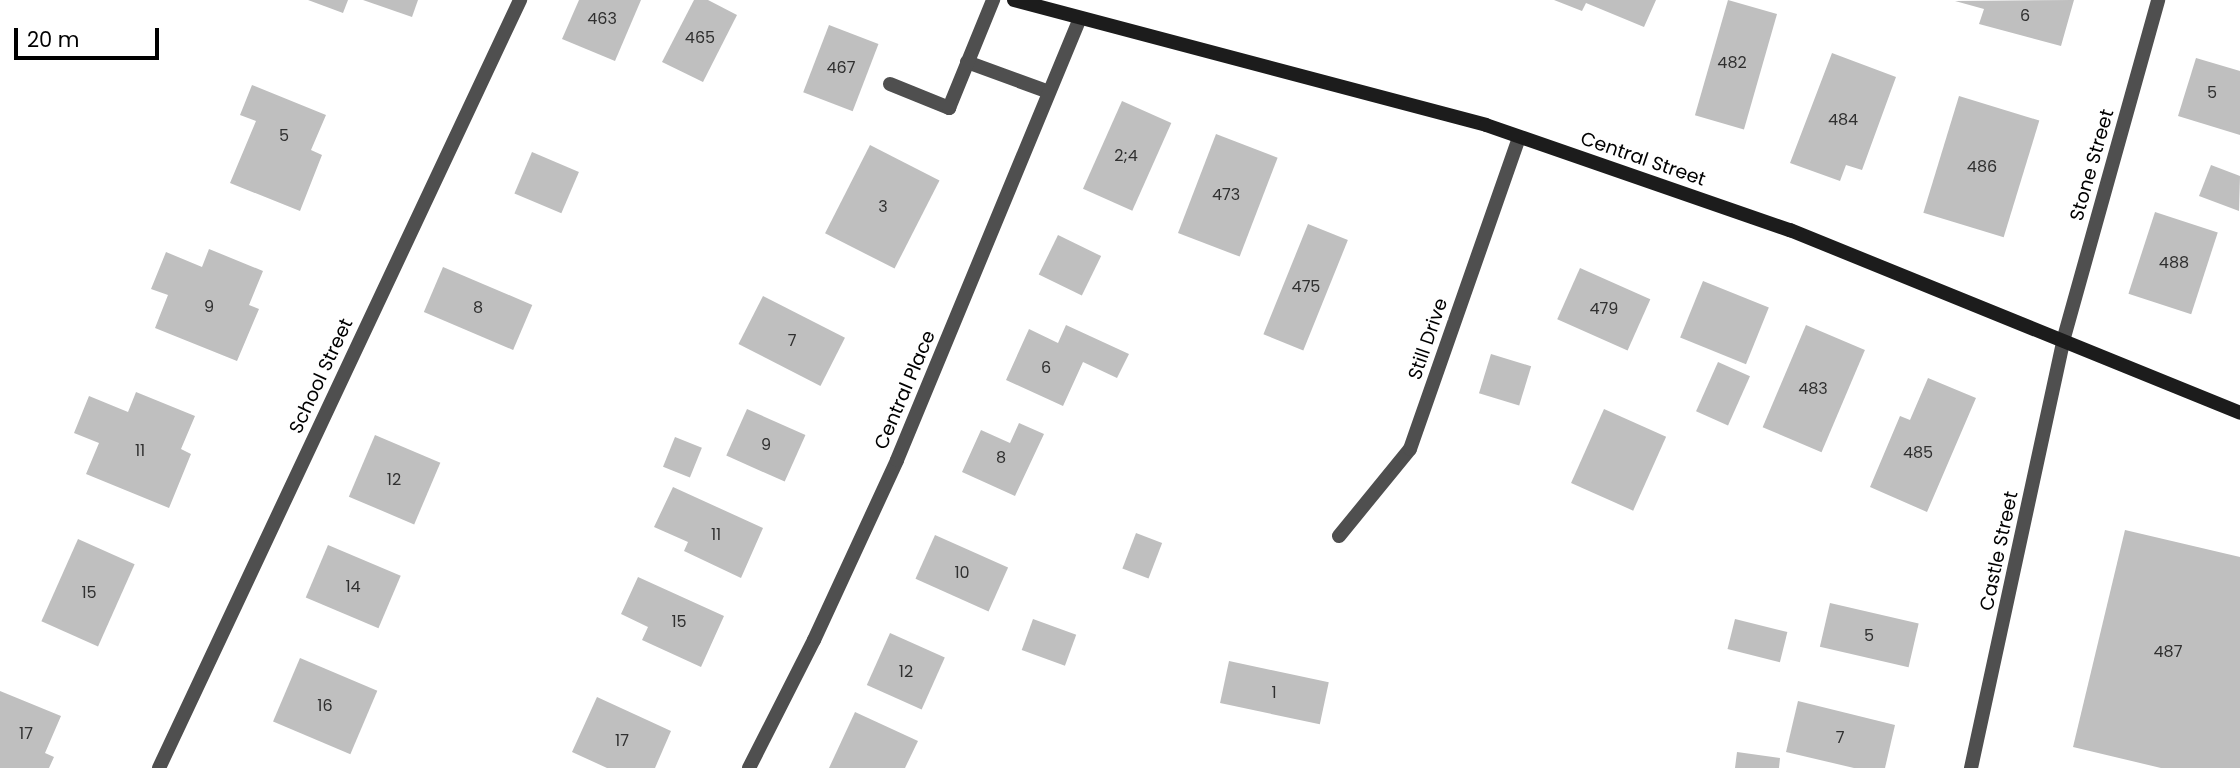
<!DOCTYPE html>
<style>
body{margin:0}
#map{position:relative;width:2240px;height:768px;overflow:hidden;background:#fff;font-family:Poppins,sans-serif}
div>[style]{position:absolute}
.building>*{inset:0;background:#bfbfbf;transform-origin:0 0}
.service>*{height:14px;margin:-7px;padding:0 7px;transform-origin:7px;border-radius:7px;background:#4f4f4f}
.minor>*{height:14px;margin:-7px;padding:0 7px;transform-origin:7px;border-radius:7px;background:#4f4f4f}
.secondary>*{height:14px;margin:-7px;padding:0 7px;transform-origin:7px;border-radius:7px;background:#1c1c1c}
span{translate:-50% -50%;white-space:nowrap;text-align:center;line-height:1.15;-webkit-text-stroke:6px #fff;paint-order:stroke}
.number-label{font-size:16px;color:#303030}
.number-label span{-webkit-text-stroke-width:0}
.street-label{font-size:19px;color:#000}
.scale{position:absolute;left:14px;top:28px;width:145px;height:32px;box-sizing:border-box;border:4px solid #000;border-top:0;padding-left:9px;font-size:21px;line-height:24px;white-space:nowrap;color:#000;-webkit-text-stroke:5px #fff;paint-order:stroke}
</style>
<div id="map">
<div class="building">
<div style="clip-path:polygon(308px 0,348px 0,343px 13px)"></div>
<div style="clip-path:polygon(363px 0,418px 0,412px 17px)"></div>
<div style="clip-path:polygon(579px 0,641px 0,615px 61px,562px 39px)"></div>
<div style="clip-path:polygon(694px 0,708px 0,737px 15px,703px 82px,662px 62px)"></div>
<div style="clip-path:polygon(1554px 0,1656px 0,1644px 27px,1586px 3px,1582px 11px)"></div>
<div style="left:1728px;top:0;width:51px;height:120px;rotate:16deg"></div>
<div style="clip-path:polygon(2074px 0,2061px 46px,1979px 24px,1984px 9px,1955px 1px)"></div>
<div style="left:829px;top:25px;width:53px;height:72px;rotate:21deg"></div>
<div style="clip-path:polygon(1832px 53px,1896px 77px,1862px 170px,1846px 165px,1840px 181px,1790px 163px)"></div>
<div style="clip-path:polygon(2196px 58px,2240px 71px,2240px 135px,2178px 116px)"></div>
<div style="clip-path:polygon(252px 85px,326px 115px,311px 150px,322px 155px,300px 211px,230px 183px,256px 121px,240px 115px)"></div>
<div style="left:1959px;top:96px;width:84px;height:122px;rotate:17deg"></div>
<div style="left:1122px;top:101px;width:54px;height:96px;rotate:24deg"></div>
<div style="left:1216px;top:134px;width:66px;height:106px;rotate:21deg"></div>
<div style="left:870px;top:145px;width:78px;height:99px;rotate:27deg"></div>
<div style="left:532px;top:152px;width:51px;height:45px;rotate:23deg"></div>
<div style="clip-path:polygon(2211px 165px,2240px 176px,2239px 211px,2199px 196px)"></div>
<div style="left:2155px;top:212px;width:66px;height:86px;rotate:18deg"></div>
<div style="left:1308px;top:224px;width:43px;height:119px;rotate:22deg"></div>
<div style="left:1058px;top:235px;width:48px;height:44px;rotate:26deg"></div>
<div style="clip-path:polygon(209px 249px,263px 271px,249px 305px,259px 309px,237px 361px,155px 328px,168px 295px,151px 289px,166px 252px,202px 267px)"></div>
<div style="left:443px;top:267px;width:97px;height:49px;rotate:23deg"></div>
<div style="left:1580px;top:268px;width:77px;height:56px;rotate:24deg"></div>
<div style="left:1703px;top:281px;width:71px;height:61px;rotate:22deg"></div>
<div style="left:763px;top:296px;width:92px;height:54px;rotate:27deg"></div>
<div style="clip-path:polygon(1066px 325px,1129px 354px,1117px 378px,1083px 362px,1063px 406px,1006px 380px,1029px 329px,1058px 343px)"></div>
<div style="left:1806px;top:325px;width:64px;height:111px;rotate:23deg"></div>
<div style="left:1491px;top:354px;width:42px;height:41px;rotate:17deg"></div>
<div style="left:1718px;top:362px;width:35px;height:54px;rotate:24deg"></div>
<div style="clip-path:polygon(1928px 378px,1976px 398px,1927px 512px,1870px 487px,1900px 416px,1910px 420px)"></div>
<div style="clip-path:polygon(136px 392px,195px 416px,181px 449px,191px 454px,169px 508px,86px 474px,99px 443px,74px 433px,89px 396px,128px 412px)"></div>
<div style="left:747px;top:409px;width:64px;height:51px;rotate:24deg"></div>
<div style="left:1604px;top:409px;width:68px;height:81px;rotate:24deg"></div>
<div style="clip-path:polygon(1019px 423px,1044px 434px,1015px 496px,962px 472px,981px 430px,1010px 443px)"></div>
<div style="left:375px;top:435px;width:71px;height:67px;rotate:23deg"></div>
<div style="left:675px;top:437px;width:29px;height:32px;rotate:22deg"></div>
<div style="clip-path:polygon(673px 487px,763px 528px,741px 578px,684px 551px,688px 542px,654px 527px)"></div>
<div style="clip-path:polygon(2125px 530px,2240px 557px,2240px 768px,2161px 768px,2073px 747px)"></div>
<div style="left:1136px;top:533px;width:28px;height:38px;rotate:21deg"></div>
<div style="left:935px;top:535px;width:80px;height:48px;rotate:24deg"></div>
<div style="left:78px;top:539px;width:62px;height:90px;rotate:24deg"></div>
<div style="left:328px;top:545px;width:79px;height:57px;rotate:23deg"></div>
<div style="clip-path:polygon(638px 577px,724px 616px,701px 667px,642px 640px,648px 627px,621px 614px)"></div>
<div style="left:1830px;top:603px;width:91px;height:45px;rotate:13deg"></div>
<div style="left:1033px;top:619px;width:46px;height:33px;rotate:20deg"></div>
<div style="left:1735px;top:619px;width:54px;height:31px;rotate:14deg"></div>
<div style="left:890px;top:633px;width:60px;height:57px;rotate:24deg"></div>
<div style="left:300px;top:658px;width:84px;height:69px;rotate:23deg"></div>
<div style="left:1229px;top:661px;width:102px;height:43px;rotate:12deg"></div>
<div style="clip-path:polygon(0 691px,61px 716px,45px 753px,54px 757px,49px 768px,0 768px)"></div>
<div style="clip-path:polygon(597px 697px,671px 731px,655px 768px,607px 768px,572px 752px)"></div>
<div style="clip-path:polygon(1798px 701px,1895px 725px,1885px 768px,1854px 768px,1786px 752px)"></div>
<div style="clip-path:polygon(855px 712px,918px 741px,905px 768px,829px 768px)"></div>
<div style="clip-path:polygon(1737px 752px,1780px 758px,1779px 768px,1735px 768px)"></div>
</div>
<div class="service">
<div style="left:967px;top:62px;width:87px;rotate:20.1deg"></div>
<div style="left:890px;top:84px;width:64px;rotate:22.1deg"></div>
<div style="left:949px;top:108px;width:117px;rotate:-67.8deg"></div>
</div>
<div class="minor">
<div style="left:1339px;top:536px;width:112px;rotate:-50.8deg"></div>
<div style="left:1410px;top:449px;width:330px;rotate:-70.7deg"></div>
<div style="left:159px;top:768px;width:849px;rotate:-64.82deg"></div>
<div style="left:749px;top:768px;width:144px;rotate:-63.1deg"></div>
<div style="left:814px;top:640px;width:198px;rotate:-65.2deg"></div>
<div style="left:897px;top:460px;width:478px;rotate:-67.5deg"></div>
<div style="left:1971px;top:768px;width:437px;rotate:-77.8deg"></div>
<div style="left:2063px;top:341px;width:354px;rotate:-74.4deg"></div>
</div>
<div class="secondary">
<div style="left:1014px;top:0;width:488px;rotate:14.8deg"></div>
<div style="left:1486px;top:125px;width:322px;rotate:19.1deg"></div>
<div style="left:1790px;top:230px;width:486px;rotate:22.1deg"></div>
</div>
<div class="number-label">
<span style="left:2025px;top:16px">6</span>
<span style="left:602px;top:19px">463</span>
<span style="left:700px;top:38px">465</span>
<span style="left:1732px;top:63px">482</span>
<span style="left:841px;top:68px">467</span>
<span style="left:2212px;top:93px">5</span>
<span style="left:1843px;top:120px">484</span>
<span style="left:284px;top:136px">5</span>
<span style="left:1126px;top:156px">2;4</span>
<span style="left:1982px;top:167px">486</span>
<span style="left:1226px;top:195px">473</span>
<span style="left:883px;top:207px">3</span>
<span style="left:2174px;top:263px">488</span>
<span style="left:1306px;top:287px">475</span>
<span style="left:209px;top:307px">9</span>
<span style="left:478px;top:308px">8</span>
<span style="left:1604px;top:309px">479</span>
<span style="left:792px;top:341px">7</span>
<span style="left:1046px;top:368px">6</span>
<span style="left:1813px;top:389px">483</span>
<span style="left:766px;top:445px">9</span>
<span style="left:140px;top:451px">11</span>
<span style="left:1918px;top:453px">485</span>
<span style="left:1001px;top:458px">8</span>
<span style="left:394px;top:480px">12</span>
<span style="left:716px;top:535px">11</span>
<span style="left:962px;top:573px">10</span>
<span style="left:353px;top:587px">14</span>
<span style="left:89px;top:593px">15</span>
<span style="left:679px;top:622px">15</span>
<span style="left:1869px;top:636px">5</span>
<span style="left:2168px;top:652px">487</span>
<span style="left:906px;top:672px">12</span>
<span style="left:1274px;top:693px">1</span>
<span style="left:325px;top:706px">16</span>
<span style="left:26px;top:734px">17</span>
<span style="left:1840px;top:738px">7</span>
<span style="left:622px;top:741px">17</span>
</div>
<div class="street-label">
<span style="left:1643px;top:159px;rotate:19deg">Central Street</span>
<span style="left:2092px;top:165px;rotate:-74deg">Stone Street</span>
<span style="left:1428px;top:339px;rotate:-71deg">Still Drive</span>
<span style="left:321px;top:376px;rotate:-65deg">School Street</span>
<span style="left:905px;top:390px;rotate:-67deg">Central Place</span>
<span style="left:1999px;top:551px;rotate:-78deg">Castle Street</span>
</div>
<div class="scale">20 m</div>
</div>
